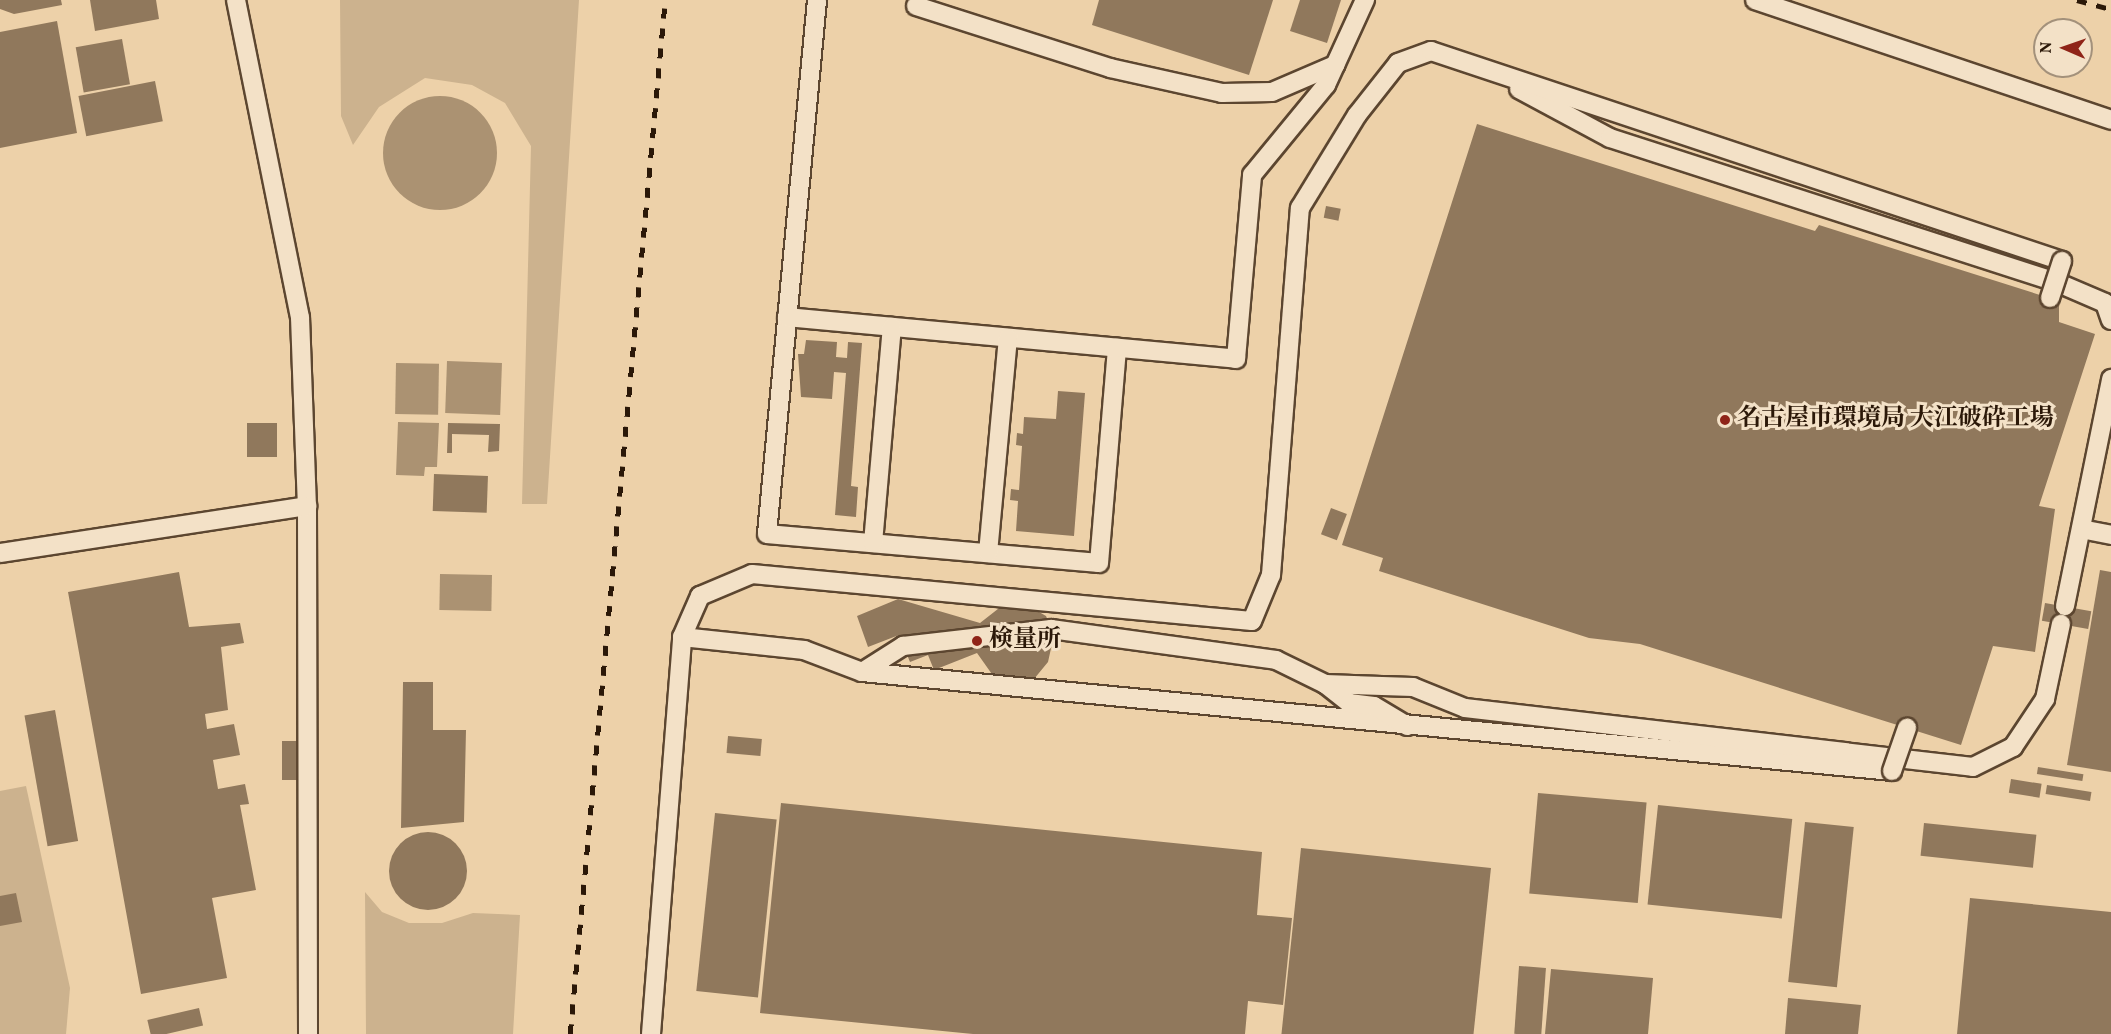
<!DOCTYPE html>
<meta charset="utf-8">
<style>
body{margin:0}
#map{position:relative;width:2111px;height:1034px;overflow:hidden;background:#edd1a9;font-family:Vollkorn,"Noto Serif JP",serif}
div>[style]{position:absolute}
.green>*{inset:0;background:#ccb28e}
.water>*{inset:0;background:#ab9272;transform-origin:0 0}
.round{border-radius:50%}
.building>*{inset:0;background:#90785c;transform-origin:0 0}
.roads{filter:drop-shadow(2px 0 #5c4630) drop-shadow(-2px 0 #5c4630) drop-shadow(0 2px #5c4630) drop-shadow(0 -2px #5c4630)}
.service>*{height:18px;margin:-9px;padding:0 9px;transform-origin:9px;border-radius:9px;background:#f3e1c7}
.rail>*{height:4.5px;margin-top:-2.25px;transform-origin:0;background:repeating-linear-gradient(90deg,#2b1808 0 10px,transparent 0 20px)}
.bridges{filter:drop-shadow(2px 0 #5c4630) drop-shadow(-2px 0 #5c4630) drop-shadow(0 2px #5c4630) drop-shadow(0 -2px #5c4630)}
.service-bridge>*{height:18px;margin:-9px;padding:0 9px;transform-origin:9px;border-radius:9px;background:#f3e1c7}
.dots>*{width:16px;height:16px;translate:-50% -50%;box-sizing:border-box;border:3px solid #f3e1c7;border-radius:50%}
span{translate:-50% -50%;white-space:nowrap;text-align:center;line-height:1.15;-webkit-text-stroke:6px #f3e1c7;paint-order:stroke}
.poi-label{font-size:24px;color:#2b1808;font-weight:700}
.left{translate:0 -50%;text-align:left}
.north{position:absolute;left:2033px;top:18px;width:60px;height:60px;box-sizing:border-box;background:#f3e1c7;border:2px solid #a3917b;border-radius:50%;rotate:272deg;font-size:16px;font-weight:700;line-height:24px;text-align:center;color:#2b1808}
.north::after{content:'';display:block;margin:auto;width:21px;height:27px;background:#8f2418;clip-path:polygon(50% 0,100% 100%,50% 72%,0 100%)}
</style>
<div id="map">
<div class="green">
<div style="clip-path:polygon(340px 0,579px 0,547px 504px,522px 504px,531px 146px,505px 103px,472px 85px,425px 78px,379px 107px,353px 145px,341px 116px)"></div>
<div style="clip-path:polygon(26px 786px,70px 988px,66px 1034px,0 1034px,0 791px)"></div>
<div style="clip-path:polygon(365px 892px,382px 912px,409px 923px,442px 923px,473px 913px,520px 915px,513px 1034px,366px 1034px)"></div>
</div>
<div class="water">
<div class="round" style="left:383px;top:96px;width:114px;height:114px"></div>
<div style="left:447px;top:361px;width:55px;height:52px;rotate:2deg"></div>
<div style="left:396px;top:363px;width:43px;height:51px;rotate:1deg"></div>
<div style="clip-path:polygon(398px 422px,439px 423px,437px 467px,425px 467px,424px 476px,396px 475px)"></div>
<div style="left:440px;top:574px;width:52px;height:36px;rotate:1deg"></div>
</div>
<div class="building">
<div style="clip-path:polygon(0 0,61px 0,62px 5px,14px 14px,0 9px)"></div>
<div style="clip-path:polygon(90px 0,156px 0,159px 19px,95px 31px)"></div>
<div style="clip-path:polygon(1099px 0,1273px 0,1249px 75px,1092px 25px)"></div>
<div style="clip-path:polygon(1300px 0,1341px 0,1327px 43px,1290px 31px)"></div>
<div style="clip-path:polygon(57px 21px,77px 133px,0 148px,0 32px)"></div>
<div style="left:122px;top:39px;width:46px;height:47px;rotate:80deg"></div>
<div style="left:155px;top:81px;width:41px;height:78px;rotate:79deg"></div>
<div style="clip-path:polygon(1477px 124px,1815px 231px,1819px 225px,2059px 301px,2059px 322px,2095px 334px,2039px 506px,2055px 509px,2035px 652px,1993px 646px,1961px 745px,1640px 644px,1589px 638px,1379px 571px,1383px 558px,1342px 545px)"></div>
<div style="left:1326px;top:206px;width:15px;height:12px;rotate:11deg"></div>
<div style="clip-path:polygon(806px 340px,837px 342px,836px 357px,847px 358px,848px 342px,862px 343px,851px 486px,858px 487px,856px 517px,835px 515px,846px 373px,834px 372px,832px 399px,801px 397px,798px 354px,804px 354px)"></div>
<div style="clip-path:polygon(1058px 391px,1085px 393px,1074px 536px,1016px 531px,1018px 501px,1010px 500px,1011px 489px,1019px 490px,1022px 446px,1016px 445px,1017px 433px,1023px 434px,1024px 417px,1056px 419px)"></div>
<div style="left:247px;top:423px;width:30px;height:34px"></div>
<div style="clip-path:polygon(448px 423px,500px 424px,499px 451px,488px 452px,489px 435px,452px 434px,452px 453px,447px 453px)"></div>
<div style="left:434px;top:474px;width:54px;height:37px;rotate:2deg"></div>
<div style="left:1331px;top:508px;width:17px;height:28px;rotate:21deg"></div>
<div style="clip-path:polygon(2100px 570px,2111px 572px,2111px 772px,2067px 765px)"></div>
<div style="clip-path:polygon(179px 572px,189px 627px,240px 623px,244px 643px,221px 647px,228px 710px,205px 714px,207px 729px,234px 724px,240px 755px,213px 760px,218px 789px,245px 784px,249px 804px,240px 805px,256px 890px,212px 898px,227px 978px,141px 994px,68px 592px)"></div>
<div style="clip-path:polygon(898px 599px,980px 623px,1003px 605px,1027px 605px,1046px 616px,1054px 635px,1048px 662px,1034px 679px,1015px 682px,994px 677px,977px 653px,934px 670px,928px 655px,910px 662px,899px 635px,868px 647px,857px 616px)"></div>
<div style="left:2045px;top:603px;width:47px;height:18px;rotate:10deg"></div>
<div style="clip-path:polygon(403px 682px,433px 682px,433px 730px,466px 730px,464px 822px,401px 828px)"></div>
<div style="left:55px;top:710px;width:133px;height:31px;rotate:80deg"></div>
<div style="left:728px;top:736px;width:34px;height:17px;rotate:5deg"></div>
<div style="left:282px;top:741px;width:20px;height:39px"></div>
<div style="left:2038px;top:767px;width:46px;height:7px;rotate:9deg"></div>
<div style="left:2011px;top:779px;width:31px;height:14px;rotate:9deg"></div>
<div style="left:2047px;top:785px;width:45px;height:9px;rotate:9deg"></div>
<div style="left:1538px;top:793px;width:109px;height:101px;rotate:5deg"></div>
<div style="clip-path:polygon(781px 803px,1262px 852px,1257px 915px,1292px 918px,1283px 1005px,1248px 1001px,1245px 1034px,973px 1034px,760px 1013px)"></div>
<div style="left:1658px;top:805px;width:135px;height:100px;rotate:6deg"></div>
<div style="left:715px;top:813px;width:62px;height:179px;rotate:6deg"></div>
<div style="left:1805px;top:822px;width:49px;height:161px;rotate:6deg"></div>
<div style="left:1924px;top:823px;width:113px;height:33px;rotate:6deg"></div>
<div class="round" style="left:389px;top:832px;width:78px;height:78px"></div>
<div style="left:1301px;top:848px;width:191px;height:187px;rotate:6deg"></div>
<div style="clip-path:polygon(16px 893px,22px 922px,0 926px,0 896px)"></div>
<div style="clip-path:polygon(1970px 898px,2111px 912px,2111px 1034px,1957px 1034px)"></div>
<div style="left:1519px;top:966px;width:27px;height:68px;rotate:4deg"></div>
<div style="clip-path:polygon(1551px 969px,1653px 978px,1648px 1034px,1545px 1034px)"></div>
<div style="clip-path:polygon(1788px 998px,1861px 1005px,1858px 1034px,1785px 1034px)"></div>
<div style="left:199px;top:1008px;width:18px;height:53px;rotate:77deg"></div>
</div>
<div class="roads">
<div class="service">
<div style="left:236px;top:0;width:323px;rotate:78.6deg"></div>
<div style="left:300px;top:317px;width:189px;rotate:87.9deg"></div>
<div style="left:307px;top:506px;width:528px;rotate:89.89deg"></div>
<div style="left:817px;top:0;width:536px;rotate:95.35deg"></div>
<div style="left:767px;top:534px;width:333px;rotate:5deg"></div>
<div style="left:1099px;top:563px;width:216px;rotate:-85.2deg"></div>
<div style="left:1755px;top:0;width:376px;rotate:18.6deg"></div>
<div style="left:916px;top:6px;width:204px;rotate:17.7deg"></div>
<div style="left:1110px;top:68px;width:115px;rotate:12.6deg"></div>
<div style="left:1222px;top:93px;width:50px;rotate:-1.1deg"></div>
<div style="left:1272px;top:92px;width:69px;rotate:-23.2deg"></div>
<div style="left:1519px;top:89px;width:103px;rotate:28.3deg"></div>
<div style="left:1610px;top:138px;width:469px;rotate:17.9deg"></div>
<div style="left:2056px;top:282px;width:53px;rotate:23.2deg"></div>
<div style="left:2105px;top:303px;width:18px;rotate:71deg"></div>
<div style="left:787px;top:317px;width:451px;rotate:5.3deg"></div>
<div style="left:1236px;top:359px;width:185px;rotate:-85deg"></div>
<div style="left:1252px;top:175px;width:117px;rotate:-50.6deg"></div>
<div style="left:1326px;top:85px;width:94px;rotate:-65.4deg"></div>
<div style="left:2081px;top:529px;width:31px;rotate:11deg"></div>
<div style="left:873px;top:543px;width:217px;rotate:-85deg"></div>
<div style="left:0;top:553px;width:311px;rotate:-8.7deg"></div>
<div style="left:988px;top:553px;width:216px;rotate:-84.7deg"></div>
<div style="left:2065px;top:606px;width:232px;rotate:-78.5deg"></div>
<div style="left:682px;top:637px;width:123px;rotate:6.1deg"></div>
<div style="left:804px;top:650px;width:62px;rotate:20.8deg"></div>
<div style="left:862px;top:672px;width:1035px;rotate:5.49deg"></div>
<div style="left:862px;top:672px;width:49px;rotate:-32.4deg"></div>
<div style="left:903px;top:646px;width:149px;rotate:-6.6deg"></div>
<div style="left:1051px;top:629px;width:227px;rotate:7.8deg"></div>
<div style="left:1276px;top:660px;width:55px;rotate:26.1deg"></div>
<div style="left:1325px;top:684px;width:88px;rotate:2deg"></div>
<div style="left:1413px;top:687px;width:56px;rotate:22deg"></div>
<div style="left:1465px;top:708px;width:511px;rotate:6.62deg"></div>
<div style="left:1973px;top:767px;width:45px;rotate:-26.6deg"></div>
<div style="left:2013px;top:747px;width:58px;rotate:-56.3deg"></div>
<div style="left:2045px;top:699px;width:77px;rotate:-78deg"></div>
<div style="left:1325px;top:684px;width:31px;rotate:38deg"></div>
<div style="left:1349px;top:703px;width:25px;rotate:7deg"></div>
<div style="left:1374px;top:706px;width:39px;rotate:31deg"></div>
<div style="left:651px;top:1034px;width:398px;rotate:-85.5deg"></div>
<div style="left:682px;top:637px;width:45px;rotate:-66.3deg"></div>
<div style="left:700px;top:596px;width:56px;rotate:-22.9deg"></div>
<div style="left:752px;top:574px;width:502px;rotate:5.37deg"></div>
<div style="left:1252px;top:621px;width:50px;rotate:-67.6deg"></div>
<div style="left:1271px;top:575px;width:368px;rotate:-85.5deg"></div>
<div style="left:1300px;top:208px;width:109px;rotate:-58.5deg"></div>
<div style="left:1357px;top:115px;width:66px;rotate:-51.7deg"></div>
<div style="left:1398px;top:63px;width:35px;rotate:-20deg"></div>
<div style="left:1431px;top:51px;width:665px;rotate:18.41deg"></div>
</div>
</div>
<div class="rail">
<div style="left:2077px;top:0;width:35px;rotate:15deg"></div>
<div style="left:570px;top:1034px;width:1038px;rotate:-84.75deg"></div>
</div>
<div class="bridges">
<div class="service-bridge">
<div style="left:2050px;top:298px;width:39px;rotate:-72deg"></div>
<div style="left:1892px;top:771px;width:46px;rotate:-70.8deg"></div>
</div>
</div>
<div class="dots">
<div style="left:1725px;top:420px;background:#8f2418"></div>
<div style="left:977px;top:641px;background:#8f2418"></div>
</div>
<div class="poi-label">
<span class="left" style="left:1737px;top:420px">名古屋市環境局 大江破砕工場</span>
<span class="left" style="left:989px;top:641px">検量所</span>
</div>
<div class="north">N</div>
</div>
